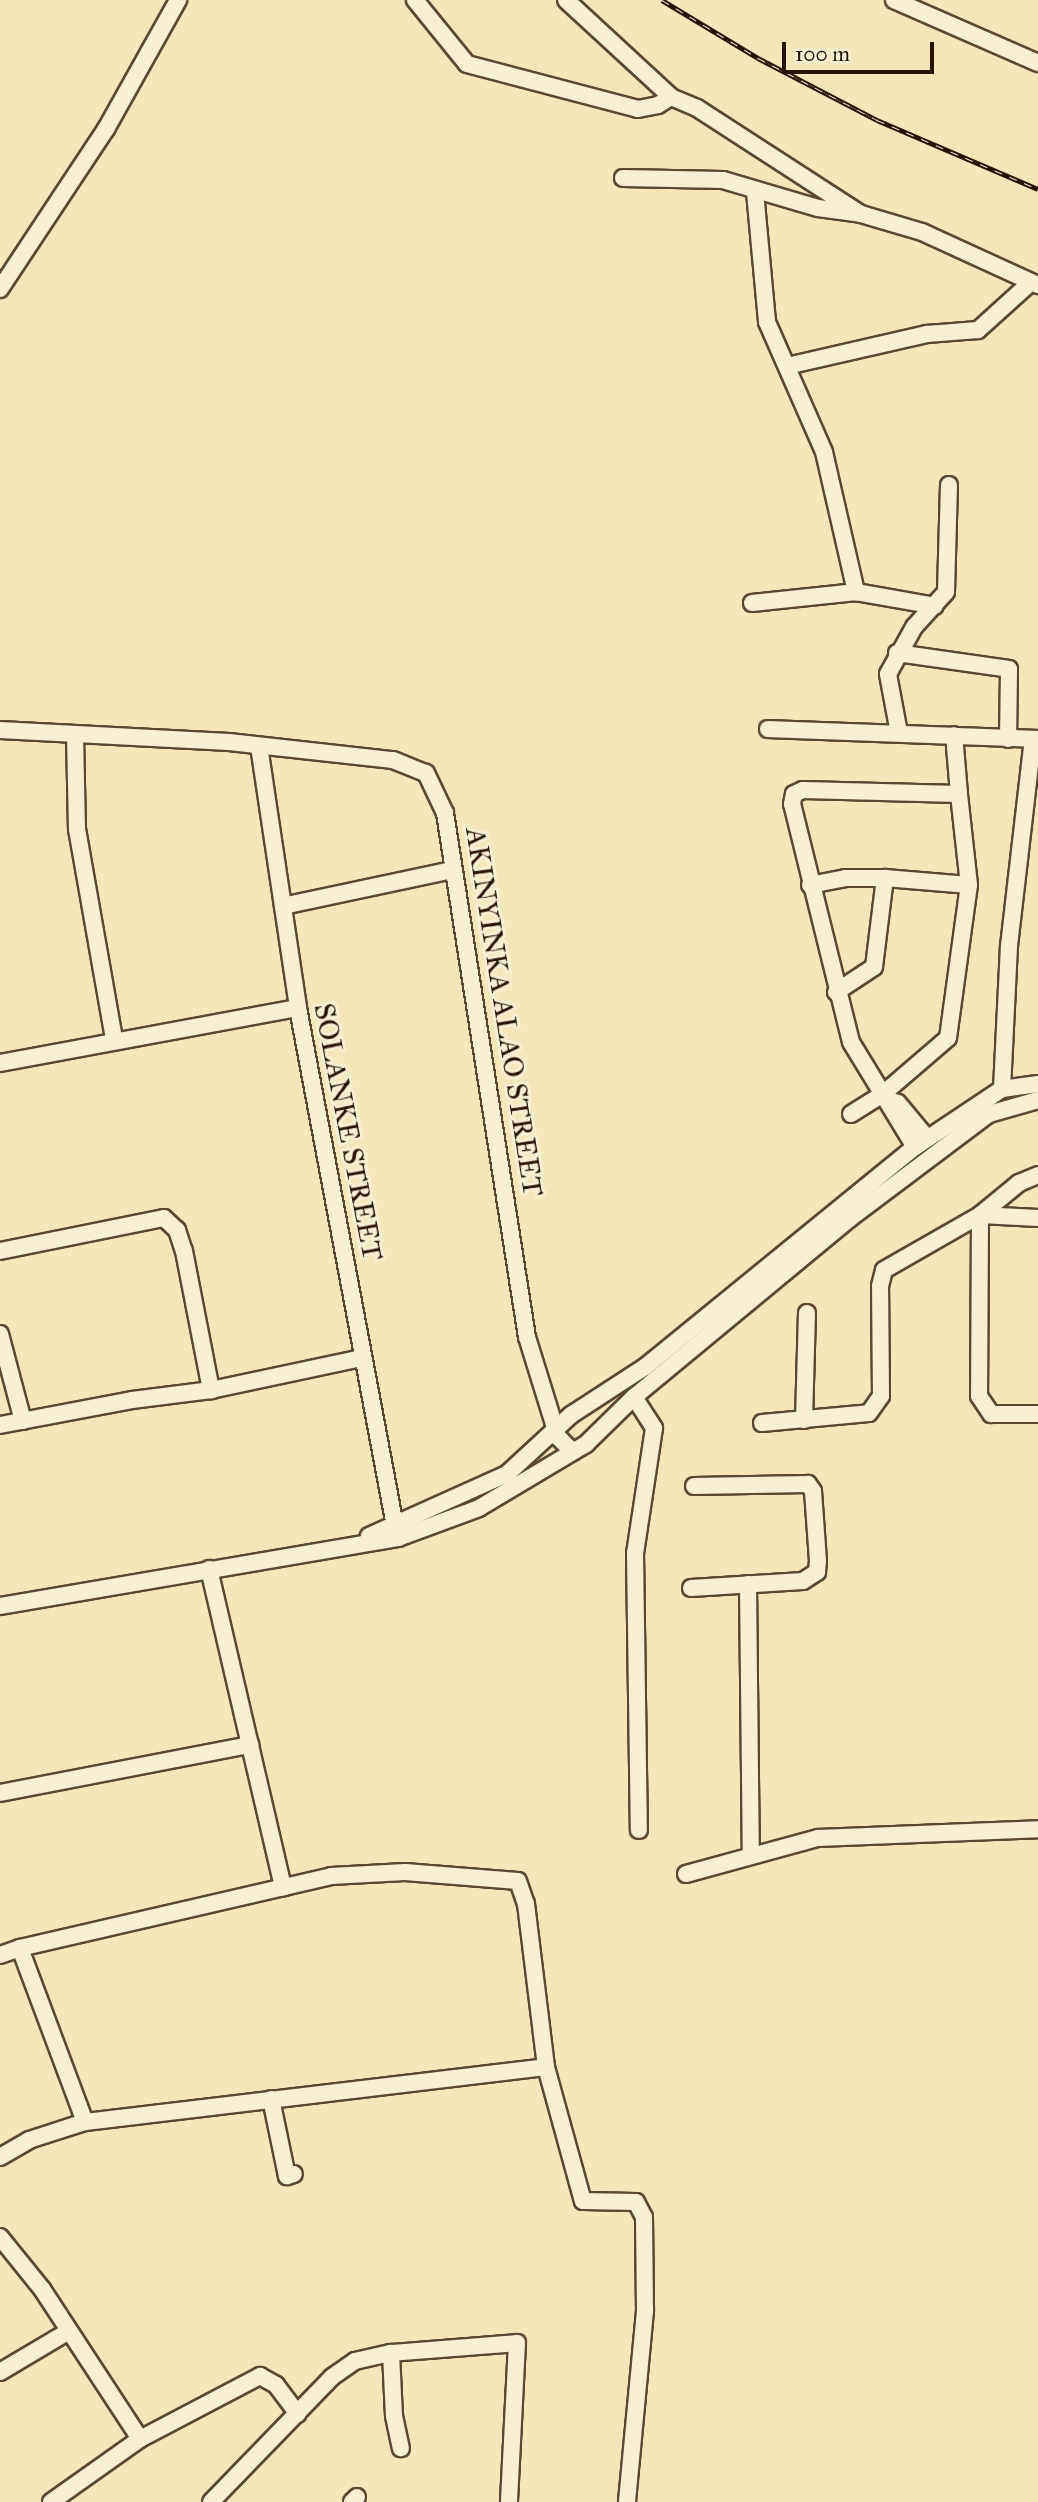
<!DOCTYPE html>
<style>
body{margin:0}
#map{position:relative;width:1038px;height:2502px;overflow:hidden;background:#f4e8bb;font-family:"IM FELL Great Primer",serif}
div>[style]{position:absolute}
.roads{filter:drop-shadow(2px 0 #5b4831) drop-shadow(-2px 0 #5b4831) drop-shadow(0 2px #5b4831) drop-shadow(0 -2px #5b4831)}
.minor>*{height:16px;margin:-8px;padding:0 8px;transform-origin:8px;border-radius:8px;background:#f8f0d3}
.rail>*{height:5px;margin-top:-2.5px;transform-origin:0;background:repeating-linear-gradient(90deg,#f8f0d3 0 8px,#281303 0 16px);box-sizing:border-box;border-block:2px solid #281303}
span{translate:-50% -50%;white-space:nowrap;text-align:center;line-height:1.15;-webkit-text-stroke:6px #f8f0d3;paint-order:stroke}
.street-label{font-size:28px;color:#281303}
.scale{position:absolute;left:782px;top:42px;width:152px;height:32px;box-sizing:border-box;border:4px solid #281303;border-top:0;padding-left:9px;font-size:21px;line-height:24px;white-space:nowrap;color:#281303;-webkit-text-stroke:5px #f8f0d3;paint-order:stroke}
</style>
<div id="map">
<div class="roads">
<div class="minor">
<div style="left:415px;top:0;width:82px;rotate:50.9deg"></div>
<div style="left:467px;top:64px;width:177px;rotate:14.7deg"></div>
<div style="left:638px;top:109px;width:20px;rotate:-11deg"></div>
<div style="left:658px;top:105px;width:15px;rotate:-32deg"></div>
<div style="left:671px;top:97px;width:28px;rotate:23deg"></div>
<div style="left:697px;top:108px;width:195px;rotate:32.9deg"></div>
<div style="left:566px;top:0;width:143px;rotate:42.7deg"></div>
<div style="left:894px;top:0;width:157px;rotate:23.6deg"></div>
<div style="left:623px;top:178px;width:100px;rotate:1.1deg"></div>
<div style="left:723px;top:180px;width:99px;rotate:16.4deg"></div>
<div style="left:818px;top:208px;width:43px;rotate:7.9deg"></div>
<div style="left:861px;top:214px;width:64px;rotate:16.4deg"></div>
<div style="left:922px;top:232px;width:128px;rotate:24.6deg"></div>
<div style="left:755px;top:192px;width:131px;rotate:84.7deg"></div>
<div style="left:767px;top:322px;width:142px;rotate:66.3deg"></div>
<div style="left:824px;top:452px;width:144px;rotate:77.1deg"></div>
<div style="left:0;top:289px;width:192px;rotate:-56.5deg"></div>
<div style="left:106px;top:129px;width:148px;rotate:-60.8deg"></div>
<div style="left:787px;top:366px;width:144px;rotate:-12.9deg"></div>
<div style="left:927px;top:334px;width:51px;rotate:-4.5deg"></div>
<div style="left:978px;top:330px;width:70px;rotate:-42.1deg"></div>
<div style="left:752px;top:603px;width:105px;rotate:-6deg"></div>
<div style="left:856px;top:592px;width:80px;rotate:10deg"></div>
<div style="left:897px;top:653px;width:113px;rotate:8.1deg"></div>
<div style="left:1009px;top:669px;width:70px;rotate:90.8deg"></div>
<div style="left:768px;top:729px;width:270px;rotate:2.1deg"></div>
<div style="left:0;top:730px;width:229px;rotate:3deg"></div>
<div style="left:229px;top:742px;width:165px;rotate:6.3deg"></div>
<div style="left:393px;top:760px;width:35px;rotate:22deg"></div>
<div style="left:426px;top:773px;width:44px;rotate:64.6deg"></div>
<div style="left:445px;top:813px;width:530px;rotate:81.11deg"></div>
<div style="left:527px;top:1337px;width:105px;rotate:72.8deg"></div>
<div style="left:558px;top:1437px;width:21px;rotate:45deg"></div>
<div style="left:899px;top:733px;width:60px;rotate:-100.6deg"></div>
<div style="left:888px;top:674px;width:54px;rotate:-61deg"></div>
<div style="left:914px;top:627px;width:47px;rotate:-47.6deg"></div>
<div style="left:946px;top:592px;width:107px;rotate:-88.4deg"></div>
<div style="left:75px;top:735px;width:94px;rotate:88.8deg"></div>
<div style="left:77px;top:829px;width:213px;rotate:80deg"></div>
<div style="left:259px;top:746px;width:265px;rotate:81.5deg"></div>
<div style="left:298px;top:1008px;width:527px;rotate:79.39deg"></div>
<div style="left:810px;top:885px;width:36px;rotate:-11deg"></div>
<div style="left:845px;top:878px;width:40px"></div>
<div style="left:885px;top:878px;width:84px;rotate:4.8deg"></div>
<div style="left:283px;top:906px;width:174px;rotate:-12deg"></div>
<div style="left:836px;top:992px;width:45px;rotate:-33.3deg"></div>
<div style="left:874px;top:967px;width:90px;rotate:-83deg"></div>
<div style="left:0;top:1063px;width:303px;rotate:-10.5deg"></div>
<div style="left:1002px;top:1089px;width:143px;rotate:-87.2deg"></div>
<div style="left:1009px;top:946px;width:208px;rotate:-83.4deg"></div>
<div style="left:888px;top:1100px;width:10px;rotate:17deg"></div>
<div style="left:898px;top:1103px;width:45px;rotate:50.4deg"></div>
<div style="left:851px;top:1114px;width:39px;rotate:-32deg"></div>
<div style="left:884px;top:1093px;width:84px;rotate:-40.7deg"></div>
<div style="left:948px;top:1038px;width:154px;rotate:-82.2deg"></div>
<div style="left:969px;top:885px;width:92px;rotate:-96.3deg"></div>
<div style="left:915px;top:1147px;width:123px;rotate:-121.4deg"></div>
<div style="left:851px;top:1042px;width:245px;rotate:-103.9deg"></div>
<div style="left:792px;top:804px;width:10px;rotate:-79deg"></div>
<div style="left:794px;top:794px;width:10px;rotate:-24deg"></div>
<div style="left:803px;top:790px;width:156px;rotate:1.5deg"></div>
<div style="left:959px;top:794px;width:59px;rotate:-94.8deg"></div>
<div style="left:1038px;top:1175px;width:21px;rotate:157deg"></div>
<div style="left:1019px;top:1183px;width:50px;rotate:140.6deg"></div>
<div style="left:980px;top:1215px;width:181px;rotate:90.3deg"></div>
<div style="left:979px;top:1396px;width:22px;rotate:56deg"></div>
<div style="left:991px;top:1414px;width:47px"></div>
<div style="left:0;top:1251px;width:167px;rotate:-11.4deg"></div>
<div style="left:164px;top:1218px;width:18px;rotate:43deg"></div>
<div style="left:177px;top:1230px;width:22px;rotate:72deg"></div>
<div style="left:184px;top:1251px;width:142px;rotate:79deg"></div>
<div style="left:0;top:1334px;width:90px;rotate:75.2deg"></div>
<div style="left:634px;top:1397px;width:37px;rotate:57deg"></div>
<div style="left:654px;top:1428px;width:126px;rotate:98.6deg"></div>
<div style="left:635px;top:1553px;width:277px;rotate:89.2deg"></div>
<div style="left:804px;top:1420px;width:107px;rotate:-88.4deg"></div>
<div style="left:762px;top:1423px;width:107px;rotate:-5.3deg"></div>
<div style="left:869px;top:1413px;width:21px;rotate:-55deg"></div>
<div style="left:881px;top:1396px;width:110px;rotate:-90.5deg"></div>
<div style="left:880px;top:1286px;width:16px;rotate:-76deg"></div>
<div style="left:884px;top:1270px;width:111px;rotate:-29.8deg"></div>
<div style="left:980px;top:1215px;width:58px;rotate:3deg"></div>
<div style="left:0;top:1425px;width:134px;rotate:-10.7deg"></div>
<div style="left:132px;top:1400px;width:80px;rotate:-7.2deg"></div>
<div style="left:211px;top:1390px;width:154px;rotate:-12deg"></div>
<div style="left:369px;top:1536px;width:151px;rotate:-24.2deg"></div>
<div style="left:507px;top:1474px;width:87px;rotate:-42.7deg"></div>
<div style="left:571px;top:1415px;width:88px;rotate:-33deg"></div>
<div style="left:645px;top:1367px;width:348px;rotate:-39.2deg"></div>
<div style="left:915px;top:1147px;width:105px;rotate:-33.7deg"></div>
<div style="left:1002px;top:1089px;width:36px;rotate:-8deg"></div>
<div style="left:209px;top:1569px;width:327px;rotate:76.9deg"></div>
<div style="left:748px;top:1584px;width:270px;rotate:89.4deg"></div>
<div style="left:691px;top:1588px;width:112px;rotate:-3.6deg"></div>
<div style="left:803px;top:1581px;width:17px;rotate:-33deg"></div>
<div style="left:817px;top:1572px;width:11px;rotate:-85deg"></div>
<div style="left:818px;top:1561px;width:70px;rotate:-94.1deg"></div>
<div style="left:813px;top:1491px;width:9px;rotate:-126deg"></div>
<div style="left:808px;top:1484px;width:114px;rotate:179deg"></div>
<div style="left:0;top:1606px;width:404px;rotate:-9.7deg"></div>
<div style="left:398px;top:1538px;width:86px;rotate:-20.3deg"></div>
<div style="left:479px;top:1508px;width:125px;rotate:-30.9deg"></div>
<div style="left:586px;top:1444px;width:67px;rotate:-44.4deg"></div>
<div style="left:634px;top:1397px;width:279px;rotate:-39.6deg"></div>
<div style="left:849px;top:1219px;width:175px;rotate:-36.9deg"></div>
<div style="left:989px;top:1114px;width:51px;rotate:-15.9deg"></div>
<div style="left:0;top:1793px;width:255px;rotate:-10.9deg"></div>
<div style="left:686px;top:1874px;width:137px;rotate:-15.3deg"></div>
<div style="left:818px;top:1838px;width:220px;rotate:-2.3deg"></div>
<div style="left:0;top:1955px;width:21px;rotate:-19deg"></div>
<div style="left:271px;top:2099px;width:79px;rotate:78.3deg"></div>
<div style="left:287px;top:2176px;width:7px;rotate:-16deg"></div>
<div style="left:85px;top:2122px;width:186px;rotate:-110.5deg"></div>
<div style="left:20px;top:1948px;width:319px;rotate:-13deg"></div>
<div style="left:331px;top:1876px;width:74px;rotate:-3.1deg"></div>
<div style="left:405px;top:1872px;width:113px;rotate:4.6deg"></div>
<div style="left:518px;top:1881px;width:24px;rotate:71deg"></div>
<div style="left:526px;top:1904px;width:164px;rotate:83deg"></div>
<div style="left:0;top:2157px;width:34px;rotate:-30deg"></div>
<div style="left:29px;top:2140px;width:59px;rotate:-17.8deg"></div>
<div style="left:85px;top:2122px;width:464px;rotate:-6.8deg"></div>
<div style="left:546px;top:2067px;width:139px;rotate:74.6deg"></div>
<div style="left:583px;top:2201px;width:53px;rotate:1.1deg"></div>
<div style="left:636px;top:2202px;width:17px;rotate:62deg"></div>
<div style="left:644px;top:2217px;width:94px;rotate:89.4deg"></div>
<div style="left:645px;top:2311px;width:192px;rotate:95.4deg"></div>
<div style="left:0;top:2237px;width:67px;rotate:51.1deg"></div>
<div style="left:42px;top:2289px;width:179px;rotate:56.8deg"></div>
<div style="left:391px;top:2353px;width:63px;rotate:87.3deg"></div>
<div style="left:394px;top:2416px;width:33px;rotate:78deg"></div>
<div style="left:0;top:2372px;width:80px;rotate:-30.7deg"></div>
<div style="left:51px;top:2502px;width:109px;rotate:-35.3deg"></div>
<div style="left:140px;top:2439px;width:136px;rotate:-27.7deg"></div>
<div style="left:260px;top:2376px;width:18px;rotate:29deg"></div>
<div style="left:276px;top:2385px;width:36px;rotate:53deg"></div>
<div style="left:211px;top:2502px;width:174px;rotate:-45.9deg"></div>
<div style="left:332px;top:2377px;width:28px;rotate:-35deg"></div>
<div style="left:355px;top:2361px;width:37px;rotate:-13deg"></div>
<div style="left:391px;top:2353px;width:126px;rotate:-4.5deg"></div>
<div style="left:517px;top:2343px;width:159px;rotate:92.9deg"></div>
<div style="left:352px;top:2502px;width:7px;rotate:-45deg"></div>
</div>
</div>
<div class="rail">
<div style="left:662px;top:0;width:112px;rotate:31.1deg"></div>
<div style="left:758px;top:58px;width:134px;rotate:27.5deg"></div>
<div style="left:877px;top:120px;width:175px;rotate:23.2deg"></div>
</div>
<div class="street-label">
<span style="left:504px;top:1012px;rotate:81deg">AKINYINKA ALAO STREET</span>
<span style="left:348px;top:1132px;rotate:79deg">SOLANKE STREET</span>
</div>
<div class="scale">100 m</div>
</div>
